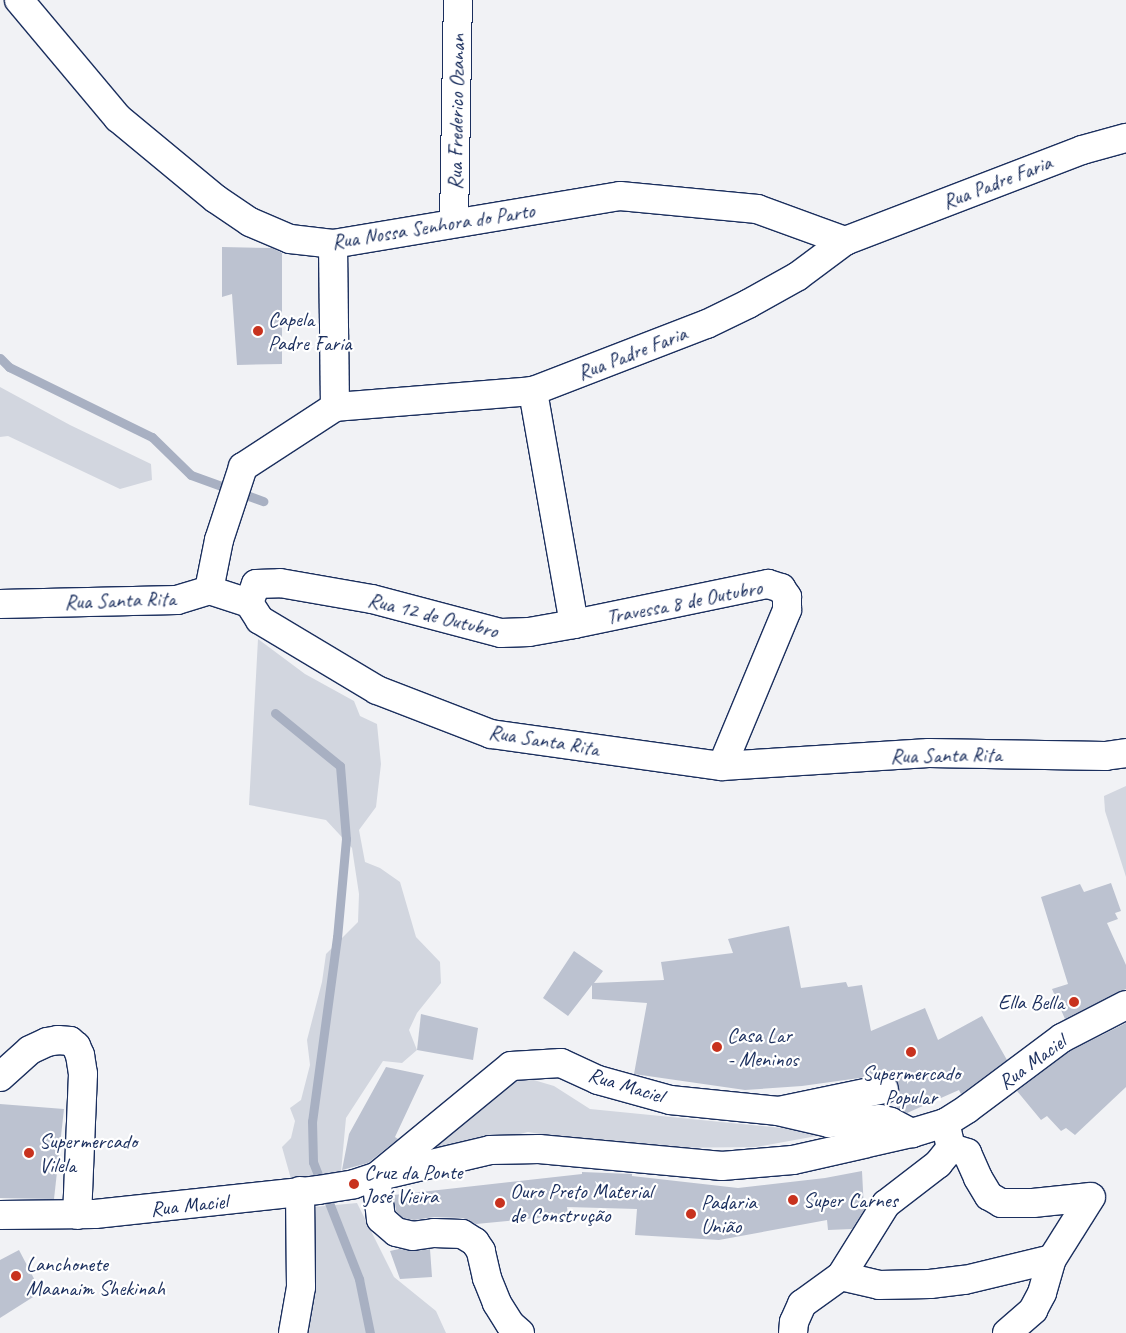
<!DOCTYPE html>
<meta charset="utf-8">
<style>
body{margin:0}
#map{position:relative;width:1126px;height:1333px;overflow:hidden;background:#f1f2f5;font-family:Caveat,sans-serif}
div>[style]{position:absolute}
.green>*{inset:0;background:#d2d6df}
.stream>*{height:9px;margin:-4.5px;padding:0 4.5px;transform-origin:4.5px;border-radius:4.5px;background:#a8b0c2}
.building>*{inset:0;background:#bcc2d0}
.roads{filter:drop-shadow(1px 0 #1b2f5e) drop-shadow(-1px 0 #1b2f5e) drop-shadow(0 1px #1b2f5e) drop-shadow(0 -1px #1b2f5e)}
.street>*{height:28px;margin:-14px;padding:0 14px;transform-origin:14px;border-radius:14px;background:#fff}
.secondary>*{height:28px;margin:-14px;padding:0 14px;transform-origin:14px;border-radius:14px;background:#fff}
.dots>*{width:14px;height:14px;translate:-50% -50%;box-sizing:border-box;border:2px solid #fff;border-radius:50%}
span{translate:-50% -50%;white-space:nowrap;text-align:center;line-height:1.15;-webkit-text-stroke:4.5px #fff;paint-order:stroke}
.street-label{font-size:21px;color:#1b2f5e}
.poi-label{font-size:21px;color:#1b2f5e}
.left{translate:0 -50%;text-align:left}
.right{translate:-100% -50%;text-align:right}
</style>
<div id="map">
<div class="green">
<div style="clip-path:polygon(0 387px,70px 425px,151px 464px,152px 480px,120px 489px,8px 436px,0 437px)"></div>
<div style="clip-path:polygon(258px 639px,305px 674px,354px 701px,360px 716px,377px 724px,381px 764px,376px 807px,359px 830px,365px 862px,380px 868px,400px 882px,416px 937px,440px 962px,441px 983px,417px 1013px,409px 1030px,417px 1050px,402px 1063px,383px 1061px,346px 1118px,341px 1172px,291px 1179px,282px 1147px,291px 1138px,295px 1121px,290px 1108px,301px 1100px,310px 1065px,307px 1040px,322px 982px,326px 954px,358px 922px,359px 894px,352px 848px,326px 820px,249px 805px)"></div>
<div style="clip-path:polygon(1126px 786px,1126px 877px,1105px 811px,1104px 796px)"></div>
<div style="clip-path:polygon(527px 1078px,554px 1086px,590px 1109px,833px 1133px,756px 1147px,658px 1148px,594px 1143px,528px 1132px,437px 1155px,416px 1145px,483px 1090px)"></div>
<div style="clip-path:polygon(357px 1203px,394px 1277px,436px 1311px,446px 1333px,301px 1333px,306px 1317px,315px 1264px,314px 1207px)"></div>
</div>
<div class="stream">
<div style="left:0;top:358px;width:13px;rotate:45deg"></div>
<div style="left:9px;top:367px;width:159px;rotate:26.1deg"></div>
<div style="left:152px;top:437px;width:54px;rotate:44.3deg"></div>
<div style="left:191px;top:475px;width:77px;rotate:19.9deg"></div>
<div style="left:275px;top:713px;width:84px;rotate:39.2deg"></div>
<div style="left:340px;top:766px;width:73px;rotate:85.3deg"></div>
<div style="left:346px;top:839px;width:98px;rotate:95.2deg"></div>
<div style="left:337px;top:937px;width:186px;rotate:97.7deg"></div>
<div style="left:312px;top:1121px;width:41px;rotate:88.6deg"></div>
<div style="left:313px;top:1162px;width:126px;rotate:68.5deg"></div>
<div style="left:359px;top:1279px;width:55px;rotate:78.5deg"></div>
</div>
<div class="building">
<div style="clip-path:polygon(222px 247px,272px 248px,282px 253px,282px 364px,237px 365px,232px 294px,222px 297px)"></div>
<div style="clip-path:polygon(1111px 883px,1121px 911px,1115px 913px,1118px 919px,1107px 923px,1126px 965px,1126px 989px,1065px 1019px,1052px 989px,1068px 984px,1041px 897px,1080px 884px,1084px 892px)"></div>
<div style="clip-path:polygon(789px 926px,801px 988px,846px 982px,848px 987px,862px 985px,871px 1031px,925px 1008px,938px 1040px,982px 1016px,1007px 1060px,961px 1094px,959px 1090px,907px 1113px,897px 1108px,895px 1100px,899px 1093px,899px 1085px,895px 1078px,888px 1074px,802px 1086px,745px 1090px,634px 1074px,647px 1003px,592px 999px,592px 985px,568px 1016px,543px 998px,574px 951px,603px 971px,594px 983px,664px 980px,661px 962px,733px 953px,728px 939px)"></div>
<div style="clip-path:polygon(421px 1014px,478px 1028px,473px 1060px,417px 1050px)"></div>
<div style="clip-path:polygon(1126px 1023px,1126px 1087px,1075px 1135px,1066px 1128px,1061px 1131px,1047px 1116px,1041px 1120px,1017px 1091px,1070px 1051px)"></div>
<div style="clip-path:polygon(386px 1067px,424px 1075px,395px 1137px,398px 1139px,368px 1163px,342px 1170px,349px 1134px)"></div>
<div style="clip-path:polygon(0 1104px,64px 1109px,54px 1199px,0 1198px)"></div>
<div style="clip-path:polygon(862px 1171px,864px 1210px,852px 1229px,828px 1230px,827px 1220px,719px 1240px,635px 1235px,637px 1209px,567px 1207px,568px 1215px,476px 1224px,463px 1218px,434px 1217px,414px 1220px,403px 1218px,396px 1211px,394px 1195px,582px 1174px,582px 1172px,632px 1174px,632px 1176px,738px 1188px,825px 1178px)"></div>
<div style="clip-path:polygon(399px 1249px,415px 1251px,430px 1249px,432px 1277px,400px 1279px,390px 1251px)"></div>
<div style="clip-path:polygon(19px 1250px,41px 1292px,0 1318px,0 1260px)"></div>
</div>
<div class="roads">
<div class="street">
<div style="left:19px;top:0;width:154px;rotate:50deg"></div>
<div style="left:118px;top:118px;width:127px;rotate:39.6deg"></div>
<div style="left:216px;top:199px;width:41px;rotate:34.1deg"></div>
<div style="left:250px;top:222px;width:43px;rotate:23deg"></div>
<div style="left:290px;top:239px;width:43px;rotate:6.6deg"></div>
<div style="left:333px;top:244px;width:291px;rotate:-9.5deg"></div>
<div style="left:620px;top:196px;width:138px;rotate:5.4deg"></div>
<div style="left:757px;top:209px;width:94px;rotate:20deg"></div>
<div style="left:454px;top:223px;width:223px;rotate:-89deg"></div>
<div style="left:333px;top:244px;width:163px;rotate:89.3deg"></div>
<div style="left:209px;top:590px;width:51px;rotate:-78.7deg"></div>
<div style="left:219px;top:540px;width:77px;rotate:-71.8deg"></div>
<div style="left:243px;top:467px;width:110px;rotate:-33.1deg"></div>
<div style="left:335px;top:407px;width:199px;rotate:-4.6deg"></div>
<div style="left:533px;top:391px;width:186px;rotate:-21.1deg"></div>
<div style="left:707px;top:324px;width:46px;rotate:-26deg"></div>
<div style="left:748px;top:304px;width:57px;rotate:-29.2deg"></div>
<div style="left:798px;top:276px;width:59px;rotate:-36.7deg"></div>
<div style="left:845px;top:241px;width:254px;rotate:-21deg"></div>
<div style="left:1082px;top:150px;width:46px;rotate:-15.3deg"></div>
<div style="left:249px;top:603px;width:20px;rotate:-70deg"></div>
<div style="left:256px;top:584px;width:24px;rotate:-2deg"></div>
<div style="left:280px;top:583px;width:93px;rotate:9.9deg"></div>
<div style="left:372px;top:599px;width:133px;rotate:14.8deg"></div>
<div style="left:501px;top:633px;width:28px;rotate:-2deg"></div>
<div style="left:529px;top:632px;width:46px;rotate:-10.1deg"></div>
<div style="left:574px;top:624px;width:237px;rotate:-100deg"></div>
<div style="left:0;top:604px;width:177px;rotate:-1.3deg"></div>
<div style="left:177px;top:600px;width:34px;rotate:-17deg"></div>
<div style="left:209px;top:590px;width:42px;rotate:18deg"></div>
<div style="left:249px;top:603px;width:20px;rotate:57deg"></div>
<div style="left:260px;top:620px;width:136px;rotate:30.9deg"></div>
<div style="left:377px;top:690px;width:122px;rotate:21.1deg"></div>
<div style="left:491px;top:734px;width:233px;rotate:7.9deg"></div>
<div style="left:722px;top:766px;width:207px;rotate:-3.6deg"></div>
<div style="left:929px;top:753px;width:176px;rotate:1deg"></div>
<div style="left:1105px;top:756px;width:21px;rotate:-8deg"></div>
<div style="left:574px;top:624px;width:198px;rotate:-11.7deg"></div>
<div style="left:768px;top:584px;width:14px;rotate:17deg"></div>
<div style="left:781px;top:588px;width:11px;rotate:56deg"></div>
<div style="left:787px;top:597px;width:13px;rotate:90deg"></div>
<div style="left:787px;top:610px;width:169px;rotate:112.6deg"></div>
<div style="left:0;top:1077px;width:40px;rotate:-42deg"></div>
<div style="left:30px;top:1050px;width:19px;rotate:-25deg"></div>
<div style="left:47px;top:1042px;width:11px;rotate:-10deg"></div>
<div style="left:58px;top:1040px;width:12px;rotate:5deg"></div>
<div style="left:70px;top:1041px;width:8px;rotate:40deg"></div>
<div style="left:76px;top:1046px;width:10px;rotate:66deg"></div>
<div style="left:80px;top:1055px;width:19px;rotate:81deg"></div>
<div style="left:83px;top:1074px;width:141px;rotate:92.4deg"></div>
<div style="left:783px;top:1110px;width:103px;rotate:-11.7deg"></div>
<div style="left:951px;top:1148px;width:17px;rotate:17deg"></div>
<div style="left:967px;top:1153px;width:27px;rotate:66deg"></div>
<div style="left:978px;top:1178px;width:21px;rotate:59deg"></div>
<div style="left:989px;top:1196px;width:14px;rotate:30deg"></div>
<div style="left:1001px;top:1203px;width:32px"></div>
<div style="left:1033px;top:1203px;width:58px;rotate:-5.9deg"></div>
<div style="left:841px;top:1276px;width:39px;rotate:13deg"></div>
<div style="left:879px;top:1285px;width:51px;rotate:-1.1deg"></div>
<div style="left:930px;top:1284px;width:35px;rotate:-7deg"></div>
<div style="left:965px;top:1280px;width:89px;rotate:-13.6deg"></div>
<div style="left:293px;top:1333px;width:47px;rotate:-80.1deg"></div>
<div style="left:301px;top:1287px;width:96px;rotate:-90.6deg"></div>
<div style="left:520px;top:1333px;width:13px;rotate:-138deg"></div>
<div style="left:510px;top:1324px;width:25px;rotate:-122deg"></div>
<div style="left:497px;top:1303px;width:27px;rotate:-112deg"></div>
<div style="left:487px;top:1278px;width:28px;rotate:-103deg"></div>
<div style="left:481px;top:1251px;width:11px;rotate:-124deg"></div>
<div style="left:475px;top:1242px;width:15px;rotate:-148deg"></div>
<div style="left:462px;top:1234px;width:28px;rotate:-178deg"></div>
<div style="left:434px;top:1233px;width:21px;rotate:172deg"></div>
<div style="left:413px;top:1236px;width:17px;rotate:-167deg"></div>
<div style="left:396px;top:1232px;width:20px;rotate:-139deg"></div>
<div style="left:381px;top:1219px;width:42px;rotate:-96.8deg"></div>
<div style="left:376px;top:1177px;width:175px;rotate:-39.4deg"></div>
<div style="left:511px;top:1066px;width:50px;rotate:-3.4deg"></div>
<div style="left:561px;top:1063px;width:41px;rotate:24.7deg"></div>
<div style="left:598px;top:1080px;width:75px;rotate:15.5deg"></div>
<div style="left:670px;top:1100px;width:109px;rotate:5.8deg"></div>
<div style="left:778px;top:1111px;width:52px;rotate:13.2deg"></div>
<div style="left:829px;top:1123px;width:51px;rotate:-4.5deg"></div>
<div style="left:880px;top:1119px;width:11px;rotate:15deg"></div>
<div style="left:891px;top:1122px;width:24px;rotate:28deg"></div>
<div style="left:793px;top:1333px;width:11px;rotate:-85deg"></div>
<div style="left:794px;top:1322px;width:20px;rotate:-66deg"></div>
<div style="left:802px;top:1304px;width:48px;rotate:-35.7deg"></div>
<div style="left:841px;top:1276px;width:85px;rotate:-58deg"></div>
<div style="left:886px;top:1204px;width:66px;rotate:-37.6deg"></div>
<div style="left:938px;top:1164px;width:21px;rotate:-51deg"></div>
<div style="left:951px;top:1148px;width:26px;rotate:-103deg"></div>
<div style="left:1007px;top:1333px;width:35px;rotate:-41deg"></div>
<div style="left:1033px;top:1310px;width:19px;rotate:-62deg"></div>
<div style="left:1042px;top:1293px;width:35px;rotate:-74deg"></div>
<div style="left:1052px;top:1259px;width:73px;rotate:-57.8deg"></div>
</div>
<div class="secondary">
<div style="left:0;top:1215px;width:95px;rotate:-0.6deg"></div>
<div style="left:95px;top:1214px;width:224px;rotate:-6.1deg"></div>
<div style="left:318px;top:1190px;width:36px;rotate:-9deg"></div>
<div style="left:354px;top:1184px;width:23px;rotate:-18deg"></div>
<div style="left:376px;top:1177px;width:117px;rotate:-13.3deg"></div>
<div style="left:490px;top:1150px;width:49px;rotate:-1.2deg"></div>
<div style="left:539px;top:1149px;width:184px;rotate:5.3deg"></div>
<div style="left:722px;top:1166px;width:71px;rotate:-4.8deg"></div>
<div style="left:793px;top:1160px;width:122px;rotate:-12.8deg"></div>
<div style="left:912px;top:1133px;width:34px;rotate:-17deg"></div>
<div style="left:945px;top:1123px;width:26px;rotate:-32deg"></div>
<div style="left:967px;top:1109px;width:119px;rotate:-36.8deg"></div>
<div style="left:1062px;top:1038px;width:72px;rotate:-27.3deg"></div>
</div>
</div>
<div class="dots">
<div style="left:258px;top:331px;background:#c8321e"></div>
<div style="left:1074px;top:1002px;background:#c8321e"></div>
<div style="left:717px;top:1047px;background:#c8321e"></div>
<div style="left:911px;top:1052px;background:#c8321e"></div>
<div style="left:29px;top:1153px;background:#c8321e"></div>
<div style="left:354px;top:1184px;background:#c8321e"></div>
<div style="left:793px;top:1200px;background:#c8321e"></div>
<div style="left:500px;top:1203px;background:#c8321e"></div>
<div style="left:691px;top:1214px;background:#c8321e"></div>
<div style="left:16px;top:1276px;background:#c8321e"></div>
</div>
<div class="street-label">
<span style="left:456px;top:112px;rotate:-89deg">Rua Frederico Ozanan</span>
<span style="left:997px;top:182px;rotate:-21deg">Rua Padre Faria</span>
<span style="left:433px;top:226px;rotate:-9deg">Rua Nossa Senhora do Parto</span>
<span style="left:632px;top:353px;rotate:-21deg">Rua Padre Faria</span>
<span style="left:120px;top:600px;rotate:-2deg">Rua Santa Rita</span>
<span style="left:684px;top:602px;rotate:-11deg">Travessa 8 de Outubro</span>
<span style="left:433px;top:615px;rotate:14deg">Rua 12 de Outubro</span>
<span style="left:544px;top:740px;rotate:9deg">Rua Santa Rita</span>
<span style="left:946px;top:755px;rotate:-1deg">Rua Santa Rita</span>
<span style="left:1032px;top:1062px;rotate:-36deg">Rua Maciel</span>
<span style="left:626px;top:1085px;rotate:17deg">Rua Maciel</span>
<span style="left:189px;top:1205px;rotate:-6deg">Rua Maciel</span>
</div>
<div class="poi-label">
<span class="left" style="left:268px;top:331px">Capela<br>Padre Faria</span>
<span class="right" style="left:1064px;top:1002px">Ella Bella</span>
<span class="left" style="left:727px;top:1047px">Casa Lar<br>- Meninos</span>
<span style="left:911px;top:1085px">Supermercado<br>Popular</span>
<span class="left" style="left:39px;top:1153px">Supermercado<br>Vilela</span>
<span class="left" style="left:364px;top:1184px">Cruz da Ponte<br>José Vieira</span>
<span class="left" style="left:510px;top:1203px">Ouro Preto Material<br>de Construção</span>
<span class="left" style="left:803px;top:1200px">Super Carnes</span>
<span class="left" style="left:701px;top:1214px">Padaria<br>União</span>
<span class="left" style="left:26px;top:1276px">Lanchonete<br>Maanaim Shekinah</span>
</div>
</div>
